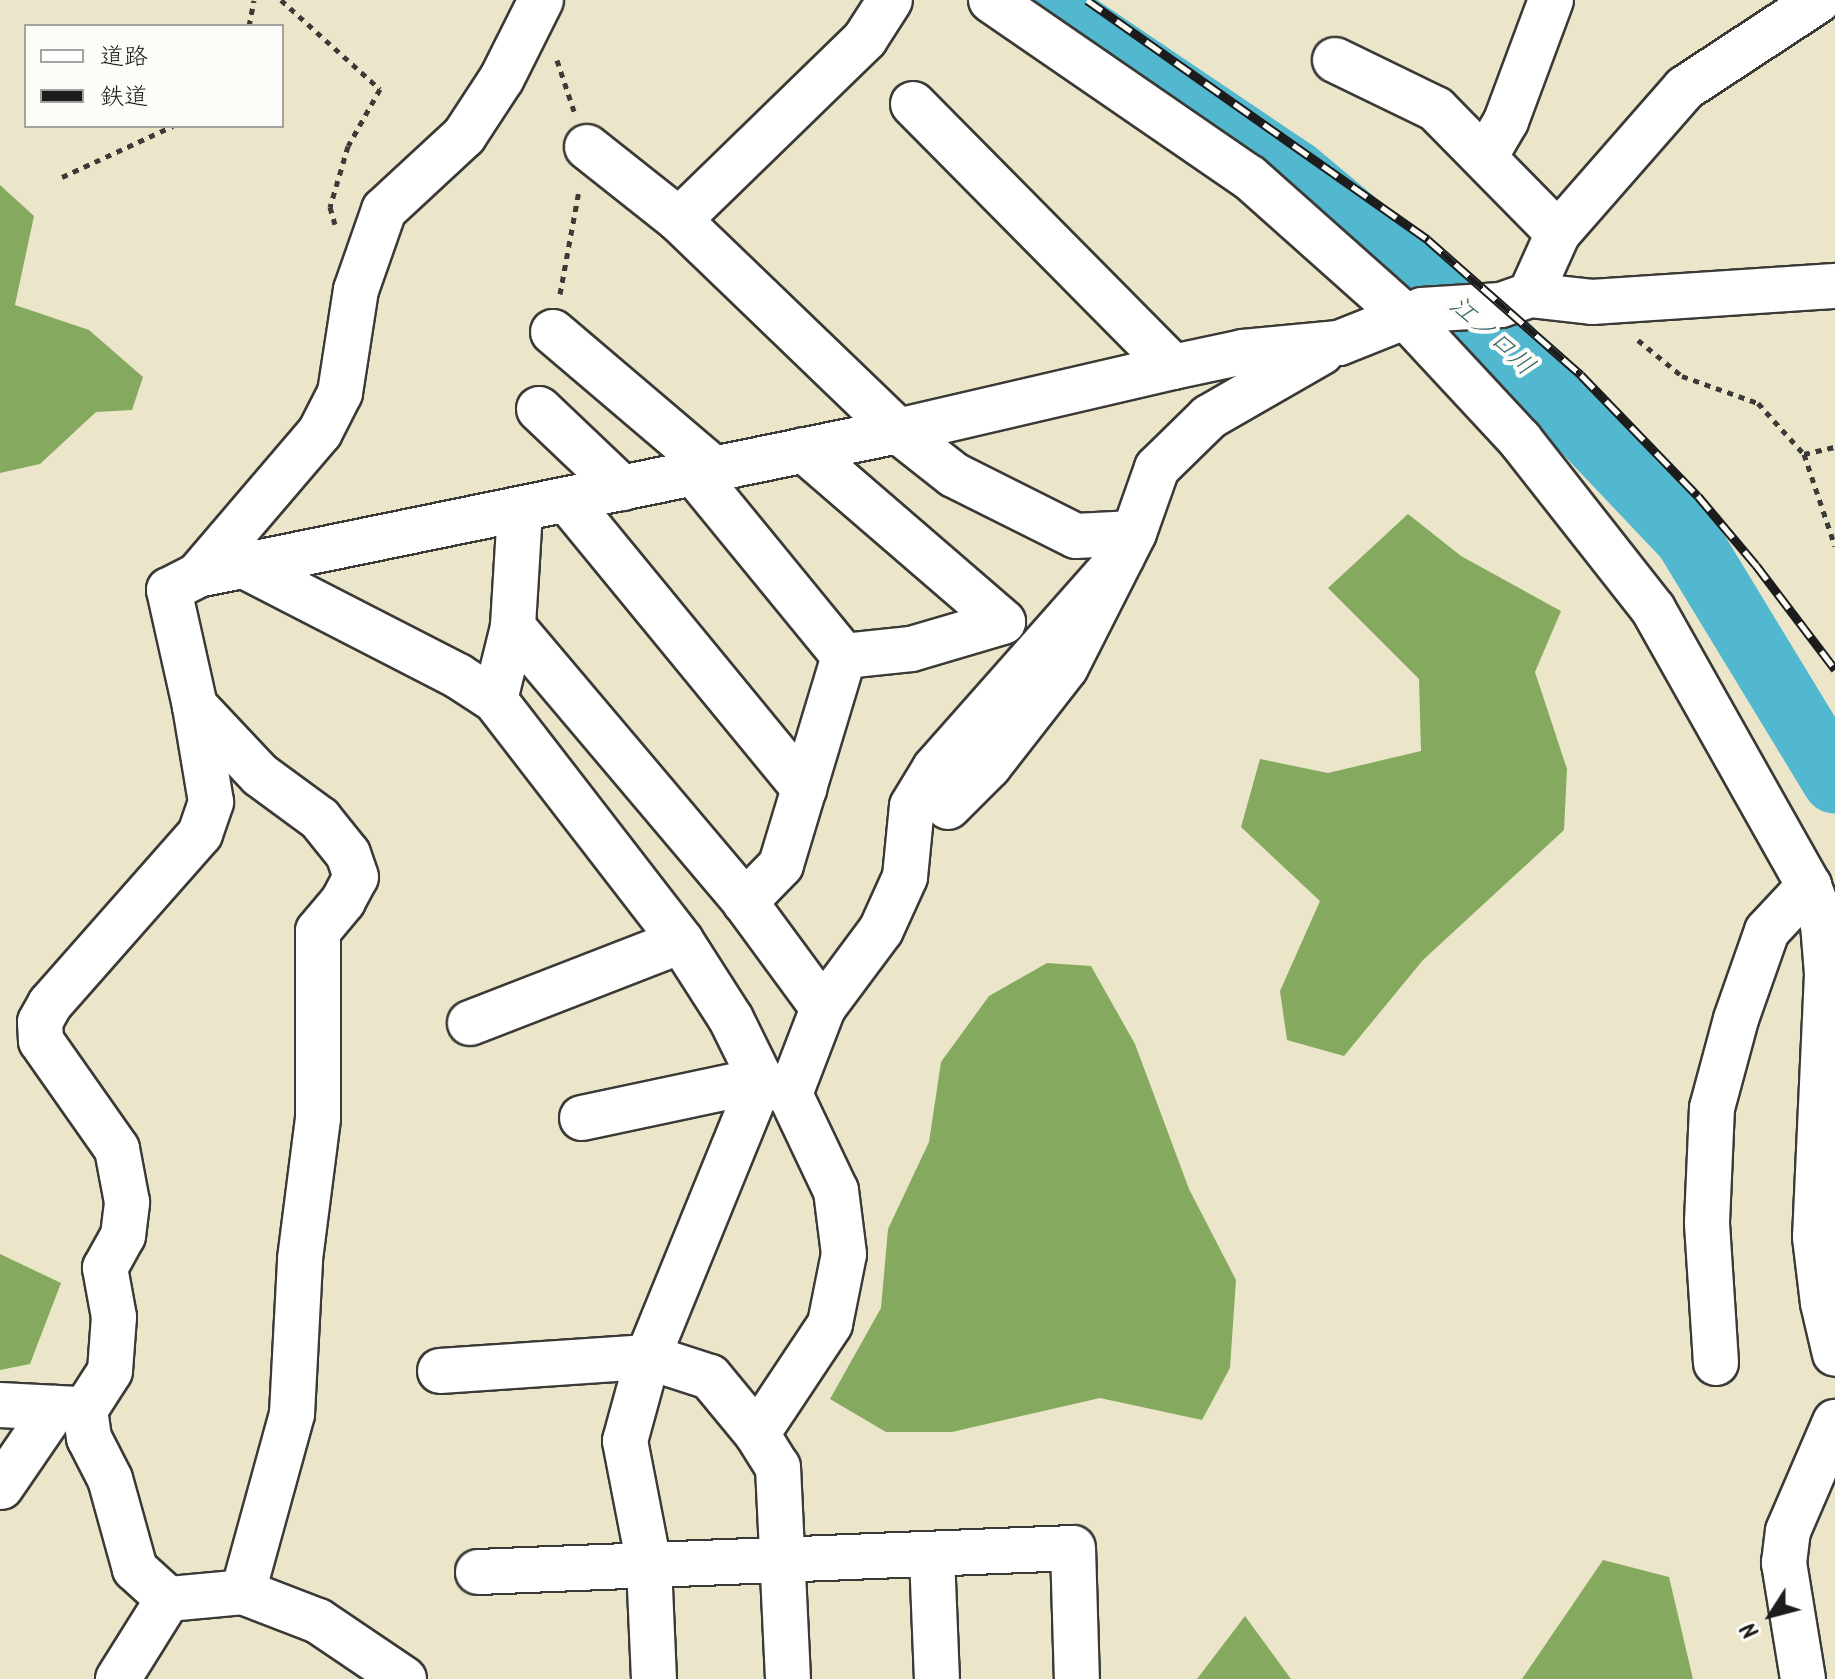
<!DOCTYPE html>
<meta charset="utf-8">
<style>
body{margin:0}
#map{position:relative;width:1835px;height:1679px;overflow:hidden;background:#ebe6c9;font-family:Kalam,"Klee One",sans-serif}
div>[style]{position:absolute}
.forest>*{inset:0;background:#85aa5f}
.river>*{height:66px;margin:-33px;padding:0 33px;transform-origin:33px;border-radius:33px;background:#51b8cf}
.path>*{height:5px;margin-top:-2.5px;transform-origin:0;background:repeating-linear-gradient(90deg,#3b3a36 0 6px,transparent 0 12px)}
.roads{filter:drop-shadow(2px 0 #3b3a36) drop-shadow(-2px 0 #3b3a36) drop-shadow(0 2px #3b3a36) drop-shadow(0 -2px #3b3a36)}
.minor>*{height:44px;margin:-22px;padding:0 22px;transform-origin:22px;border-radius:22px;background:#fff}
.rail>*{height:9px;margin-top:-4.5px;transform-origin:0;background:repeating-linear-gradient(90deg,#fdfcf7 0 18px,#1c1c1c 0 36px);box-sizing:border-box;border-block:2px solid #1c1c1c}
span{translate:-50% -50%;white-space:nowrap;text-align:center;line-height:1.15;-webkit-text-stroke:8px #fdfcf7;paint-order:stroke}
.water-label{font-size:26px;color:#34626d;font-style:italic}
.legend{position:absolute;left:24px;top:24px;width:260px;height:104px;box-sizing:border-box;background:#fdfcf7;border:2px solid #a3a29f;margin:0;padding:10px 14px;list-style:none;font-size:24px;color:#1c1c1c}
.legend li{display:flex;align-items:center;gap:16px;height:40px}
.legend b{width:40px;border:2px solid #a3a29f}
.north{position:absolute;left:1731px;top:1575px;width:80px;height:80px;-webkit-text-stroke:6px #fdfcf7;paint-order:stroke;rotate:234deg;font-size:22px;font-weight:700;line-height:32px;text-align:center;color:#1c1c1c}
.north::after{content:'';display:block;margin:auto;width:28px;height:36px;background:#1c1c1c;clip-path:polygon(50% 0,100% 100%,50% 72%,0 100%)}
</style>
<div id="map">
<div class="forest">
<div style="clip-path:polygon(0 185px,34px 216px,15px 305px,89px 330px,143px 377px,132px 410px,96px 412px,40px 464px,0 473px)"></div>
<div style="clip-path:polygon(1408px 514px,1461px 556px,1561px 611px,1535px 672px,1567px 769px,1564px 830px,1423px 960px,1344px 1056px,1287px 1040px,1280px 991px,1320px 901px,1241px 827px,1260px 759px,1328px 773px,1421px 751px,1419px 679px,1328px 588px)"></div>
<div style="clip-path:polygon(1047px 963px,1091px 966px,1135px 1044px,1189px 1189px,1236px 1280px,1230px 1368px,1202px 1420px,1100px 1398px,952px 1432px,886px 1432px,830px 1399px,881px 1308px,888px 1229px,929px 1142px,941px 1062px,989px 996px)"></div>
<div style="clip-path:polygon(0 1254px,61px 1283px,30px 1364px,0 1370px)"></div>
<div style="clip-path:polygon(1603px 1560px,1669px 1577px,1693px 1679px,1522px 1679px)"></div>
<div style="clip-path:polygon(1245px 1616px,1291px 1679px,1197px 1679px)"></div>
</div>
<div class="river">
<div style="left:1038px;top:0;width:311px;rotate:34deg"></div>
<div style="left:1296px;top:174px;width:232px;rotate:39.9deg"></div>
<div style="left:1474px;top:323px;width:30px;rotate:33deg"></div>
<div style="left:1499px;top:339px;width:273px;rotate:46.5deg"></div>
<div style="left:1687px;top:537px;width:285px;rotate:58.7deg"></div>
</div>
<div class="path">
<div style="left:281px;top:0;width:133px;rotate:42deg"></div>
<div style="left:380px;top:89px;width:65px;rotate:119.3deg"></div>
<div style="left:348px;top:146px;width:64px;rotate:106.4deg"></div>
<div style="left:330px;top:207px;width:18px;rotate:74deg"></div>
<div style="left:249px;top:26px;width:26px;rotate:-79deg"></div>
<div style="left:557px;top:60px;width:54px;rotate:71.6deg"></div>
<div style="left:62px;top:177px;width:122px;rotate:-24.7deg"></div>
<div style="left:560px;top:294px;width:106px;rotate:-79.6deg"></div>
<div style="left:1638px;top:340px;width:57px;rotate:39.3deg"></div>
<div style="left:1682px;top:376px;width:81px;rotate:19.6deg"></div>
<div style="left:1758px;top:403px;width:69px;rotate:48deg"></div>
<div style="left:1804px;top:454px;width:97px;rotate:71.4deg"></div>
<div style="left:1804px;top:454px;width:32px;rotate:-13deg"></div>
</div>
<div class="roads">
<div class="minor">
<div style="left:991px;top:0;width:313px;rotate:34.5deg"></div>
<div style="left:1249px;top:177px;width:208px;rotate:41.7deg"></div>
<div style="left:1404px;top:315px;width:171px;rotate:47.1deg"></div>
<div style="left:1520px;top:440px;width:215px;rotate:51.8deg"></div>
<div style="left:1653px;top:609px;width:318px;rotate:60.6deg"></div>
<div style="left:1809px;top:886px;width:40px;rotate:69.8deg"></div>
<div style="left:1823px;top:924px;width:50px;rotate:85.4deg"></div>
<div style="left:1827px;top:974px;width:263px;rotate:92.6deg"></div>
<div style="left:1815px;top:1237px;width:66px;rotate:83.1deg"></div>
<div style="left:1823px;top:1303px;width:52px;rotate:76.8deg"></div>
<div style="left:1335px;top:60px;width:112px;rotate:25.9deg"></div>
<div style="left:1436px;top:109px;width:174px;rotate:45.5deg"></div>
<div style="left:913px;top:104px;width:370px;rotate:45.3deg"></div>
<div style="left:587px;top:147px;width:117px;rotate:38.4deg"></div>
<div style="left:679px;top:220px;width:304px;rotate:43.9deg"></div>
<div style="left:898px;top:431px;width:71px;rotate:38.2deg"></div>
<div style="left:954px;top:475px;width:136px;rotate:26.6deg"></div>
<div style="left:1076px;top:536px;width:58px;rotate:-3deg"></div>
<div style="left:1485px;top:157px;width:42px;rotate:-59.7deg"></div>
<div style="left:1506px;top:121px;width:129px;rotate:-69.6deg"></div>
<div style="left:679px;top:220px;width:260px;rotate:-44.2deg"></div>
<div style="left:865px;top:39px;width:46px;rotate:-57.3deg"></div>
<div style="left:1530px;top:295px;width:68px;rotate:-65.7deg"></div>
<div style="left:1558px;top:233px;width:193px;rotate:-48.8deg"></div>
<div style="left:1685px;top:88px;width:160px;rotate:-33.3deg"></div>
<div style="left:553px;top:332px;width:211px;rotate:40.4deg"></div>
<div style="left:539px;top:409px;width:115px;rotate:43.6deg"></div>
<div style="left:804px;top:450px;width:263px;rotate:40.8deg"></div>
<div style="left:1003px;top:622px;width:96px;rotate:163.6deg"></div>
<div style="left:911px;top:649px;width:67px;rotate:174deg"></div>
<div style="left:694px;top:473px;width:237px;rotate:50.7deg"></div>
<div style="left:844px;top:656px;width:218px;rotate:106.8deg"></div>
<div style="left:781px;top:865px;width:52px;rotate:134.2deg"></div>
<div style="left:567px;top:500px;width:374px;rotate:50.6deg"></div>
<div style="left:520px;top:511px;width:116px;rotate:93.5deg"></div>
<div style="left:513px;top:627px;width:75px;rotate:103.9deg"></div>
<div style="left:495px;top:700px;width:304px;rotate:52.3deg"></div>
<div style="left:681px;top:941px;width:93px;rotate:57.3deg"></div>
<div style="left:731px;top:1019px;width:68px;rotate:63.8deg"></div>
<div style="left:761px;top:1080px;width:299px;rotate:112.2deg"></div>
<div style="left:648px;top:1357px;width:87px;rotate:105.3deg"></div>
<div style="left:625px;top:1441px;width:126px;rotate:79deg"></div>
<div style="left:649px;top:1565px;width:114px;rotate:87.5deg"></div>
<div style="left:244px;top:566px;width:241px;rotate:27.2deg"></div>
<div style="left:458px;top:676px;width:44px;rotate:33deg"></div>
<div style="left:198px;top:575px;width:188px;rotate:-49.5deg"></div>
<div style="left:320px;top:432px;width:44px;rotate:-62.9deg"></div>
<div style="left:340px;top:393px;width:104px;rotate:-81.2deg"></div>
<div style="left:356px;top:290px;width:85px;rotate:-70.7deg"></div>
<div style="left:384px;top:210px;width:109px;rotate:-42.8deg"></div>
<div style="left:464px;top:136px;width:69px;rotate:-56.8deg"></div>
<div style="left:502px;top:78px;width:87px;rotate:-63.4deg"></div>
<div style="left:513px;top:627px;width:360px;rotate:49.8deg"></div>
<div style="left:745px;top:902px;width:132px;rotate:53.7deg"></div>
<div style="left:948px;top:807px;width:58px;rotate:-45deg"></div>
<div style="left:989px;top:766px;width:125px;rotate:-52.1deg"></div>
<div style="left:1066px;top:667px;width:150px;rotate:-63.1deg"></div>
<div style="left:1134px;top:533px;width:69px;rotate:-70.5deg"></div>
<div style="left:1157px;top:468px;width:73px;rotate:-44.4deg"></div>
<div style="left:1209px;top:417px;width:130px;rotate:-29.9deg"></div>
<div style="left:470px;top:1023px;width:226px;rotate:-21.2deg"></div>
<div style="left:582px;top:1118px;width:183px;rotate:-12deg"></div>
<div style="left:761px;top:1080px;width:32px;rotate:26deg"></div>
<div style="left:790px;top:1094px;width:92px;rotate:-69deg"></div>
<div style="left:823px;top:1008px;width:97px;rotate:-53.4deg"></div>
<div style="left:881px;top:930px;width:58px;rotate:-65.6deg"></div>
<div style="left:905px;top:877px;width:71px;rotate:-84.4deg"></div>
<div style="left:912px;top:806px;width:44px;rotate:-58.8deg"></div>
<div style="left:935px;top:768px;width:282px;rotate:-48.5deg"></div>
<div style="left:1716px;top:1363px;width:141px;rotate:-93.7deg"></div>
<div style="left:1707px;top:1222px;width:114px;rotate:-87.5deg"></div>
<div style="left:1712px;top:1108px;width:92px;rotate:-74.9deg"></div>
<div style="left:1736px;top:1019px;width:93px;rotate:-70.6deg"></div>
<div style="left:1767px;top:931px;width:62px;rotate:-47deg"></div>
<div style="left:440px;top:1371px;width:208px;rotate:-3.9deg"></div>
<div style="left:648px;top:1357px;width:65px;rotate:17.9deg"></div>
<div style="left:710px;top:1377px;width:74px;rotate:50.5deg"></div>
<div style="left:757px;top:1434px;width:39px;rotate:58deg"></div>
<div style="left:778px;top:1467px;width:212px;rotate:87.3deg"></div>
<div style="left:0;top:1405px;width:78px;rotate:2.9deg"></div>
<div style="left:757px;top:1434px;width:132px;rotate:-56.4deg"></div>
<div style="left:830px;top:1324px;width:71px;rotate:-78.7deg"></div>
<div style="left:844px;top:1254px;width:64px;rotate:-97.2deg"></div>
<div style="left:836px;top:1191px;width:107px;rotate:-115.4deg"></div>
<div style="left:1px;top:1487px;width:96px;rotate:-55.6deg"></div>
<div style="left:932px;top:1556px;width:123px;rotate:87.7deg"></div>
<div style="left:478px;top:1572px;width:595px;rotate:-2.31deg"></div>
<div style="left:1073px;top:1548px;width:131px;rotate:88.3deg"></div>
<div style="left:168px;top:1599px;width:45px;rotate:-137.7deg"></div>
<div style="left:135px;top:1569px;width:93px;rotate:-105.5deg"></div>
<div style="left:110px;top:1479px;width:46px;rotate:-117.1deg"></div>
<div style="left:89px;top:1438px;width:28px;rotate:-98deg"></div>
<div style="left:85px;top:1410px;width:46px;rotate:-57.3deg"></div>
<div style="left:110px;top:1371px;width:54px;rotate:-85.8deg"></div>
<div style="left:114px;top:1317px;width:50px;rotate:-100.4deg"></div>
<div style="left:105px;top:1268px;width:37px;rotate:-61deg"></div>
<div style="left:123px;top:1236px;width:34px;rotate:-83deg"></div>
<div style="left:127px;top:1202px;width:54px;rotate:-100.7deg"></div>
<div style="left:117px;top:1149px;width:132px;rotate:-125.1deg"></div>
<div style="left:41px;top:1041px;width:19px;rotate:-93deg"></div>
<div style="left:40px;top:1022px;width:21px;rotate:-61deg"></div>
<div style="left:50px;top:1004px;width:227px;rotate:-48.6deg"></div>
<div style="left:200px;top:834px;width:34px;rotate:-71deg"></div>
<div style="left:211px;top:802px;width:97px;rotate:-99.5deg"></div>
<div style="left:118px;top:1679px;width:94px;rotate:-58deg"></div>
<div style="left:168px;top:1599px;width:75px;rotate:-5.3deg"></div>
<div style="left:404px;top:1679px;width:104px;rotate:-146deg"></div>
<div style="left:318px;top:1621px;width:80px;rotate:-158.9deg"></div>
<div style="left:243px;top:1592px;width:185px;rotate:-74.6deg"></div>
<div style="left:292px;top:1414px;width:155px;rotate:-87deg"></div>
<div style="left:300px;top:1259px;width:142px;rotate:-82.7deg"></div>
<div style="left:318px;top:1118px;width:187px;rotate:-90deg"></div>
<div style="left:318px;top:931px;width:39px;rotate:-50deg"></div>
<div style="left:343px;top:901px;width:27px;rotate:-62deg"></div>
<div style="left:356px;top:877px;width:24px;rotate:-109deg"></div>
<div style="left:348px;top:854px;width:45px;rotate:-128.7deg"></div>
<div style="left:320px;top:819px;width:74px;rotate:-143.7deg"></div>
<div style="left:260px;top:775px;width:95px;rotate:-133.3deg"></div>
<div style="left:195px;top:706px;width:119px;rotate:-102.6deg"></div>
<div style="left:169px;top:590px;width:33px;rotate:-27deg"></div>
<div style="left:198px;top:575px;width:715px;rotate:-11.62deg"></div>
<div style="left:898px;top:431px;width:282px;rotate:-13.1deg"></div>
<div style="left:1173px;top:367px;width:72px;rotate:-12.1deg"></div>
<div style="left:1243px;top:352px;width:96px;rotate:-5.4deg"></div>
<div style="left:1339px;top:343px;width:89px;rotate:-21.7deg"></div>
<div style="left:1422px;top:310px;width:79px;rotate:-3.6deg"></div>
<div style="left:1501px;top:305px;width:31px;rotate:-19deg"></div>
<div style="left:1530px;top:295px;width:62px;rotate:6.4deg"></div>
<div style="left:1592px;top:302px;width:244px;rotate:-3.8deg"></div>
<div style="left:1803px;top:1679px;width:118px;rotate:-99.3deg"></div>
<div style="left:1784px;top:1563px;width:32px;rotate:-83deg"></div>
<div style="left:1788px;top:1531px;width:119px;rotate:-66.7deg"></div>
</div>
</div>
<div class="rail">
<div style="left:1087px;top:0;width:417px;rotate:35.1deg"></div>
<div style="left:1428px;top:240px;width:204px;rotate:41.4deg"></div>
<div style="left:1581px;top:375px;width:168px;rotate:46deg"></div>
<div style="left:1698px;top:496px;width:90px;rotate:50deg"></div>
<div style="left:1756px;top:565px;width:131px;rotate:52.8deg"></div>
</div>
<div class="water-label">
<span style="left:1491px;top:337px;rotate:42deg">江ノ口川</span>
</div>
<ul class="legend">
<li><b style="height:10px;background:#fff"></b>道路</li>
<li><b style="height:10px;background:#1c1c1c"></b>鉄道</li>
</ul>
<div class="north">N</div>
</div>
